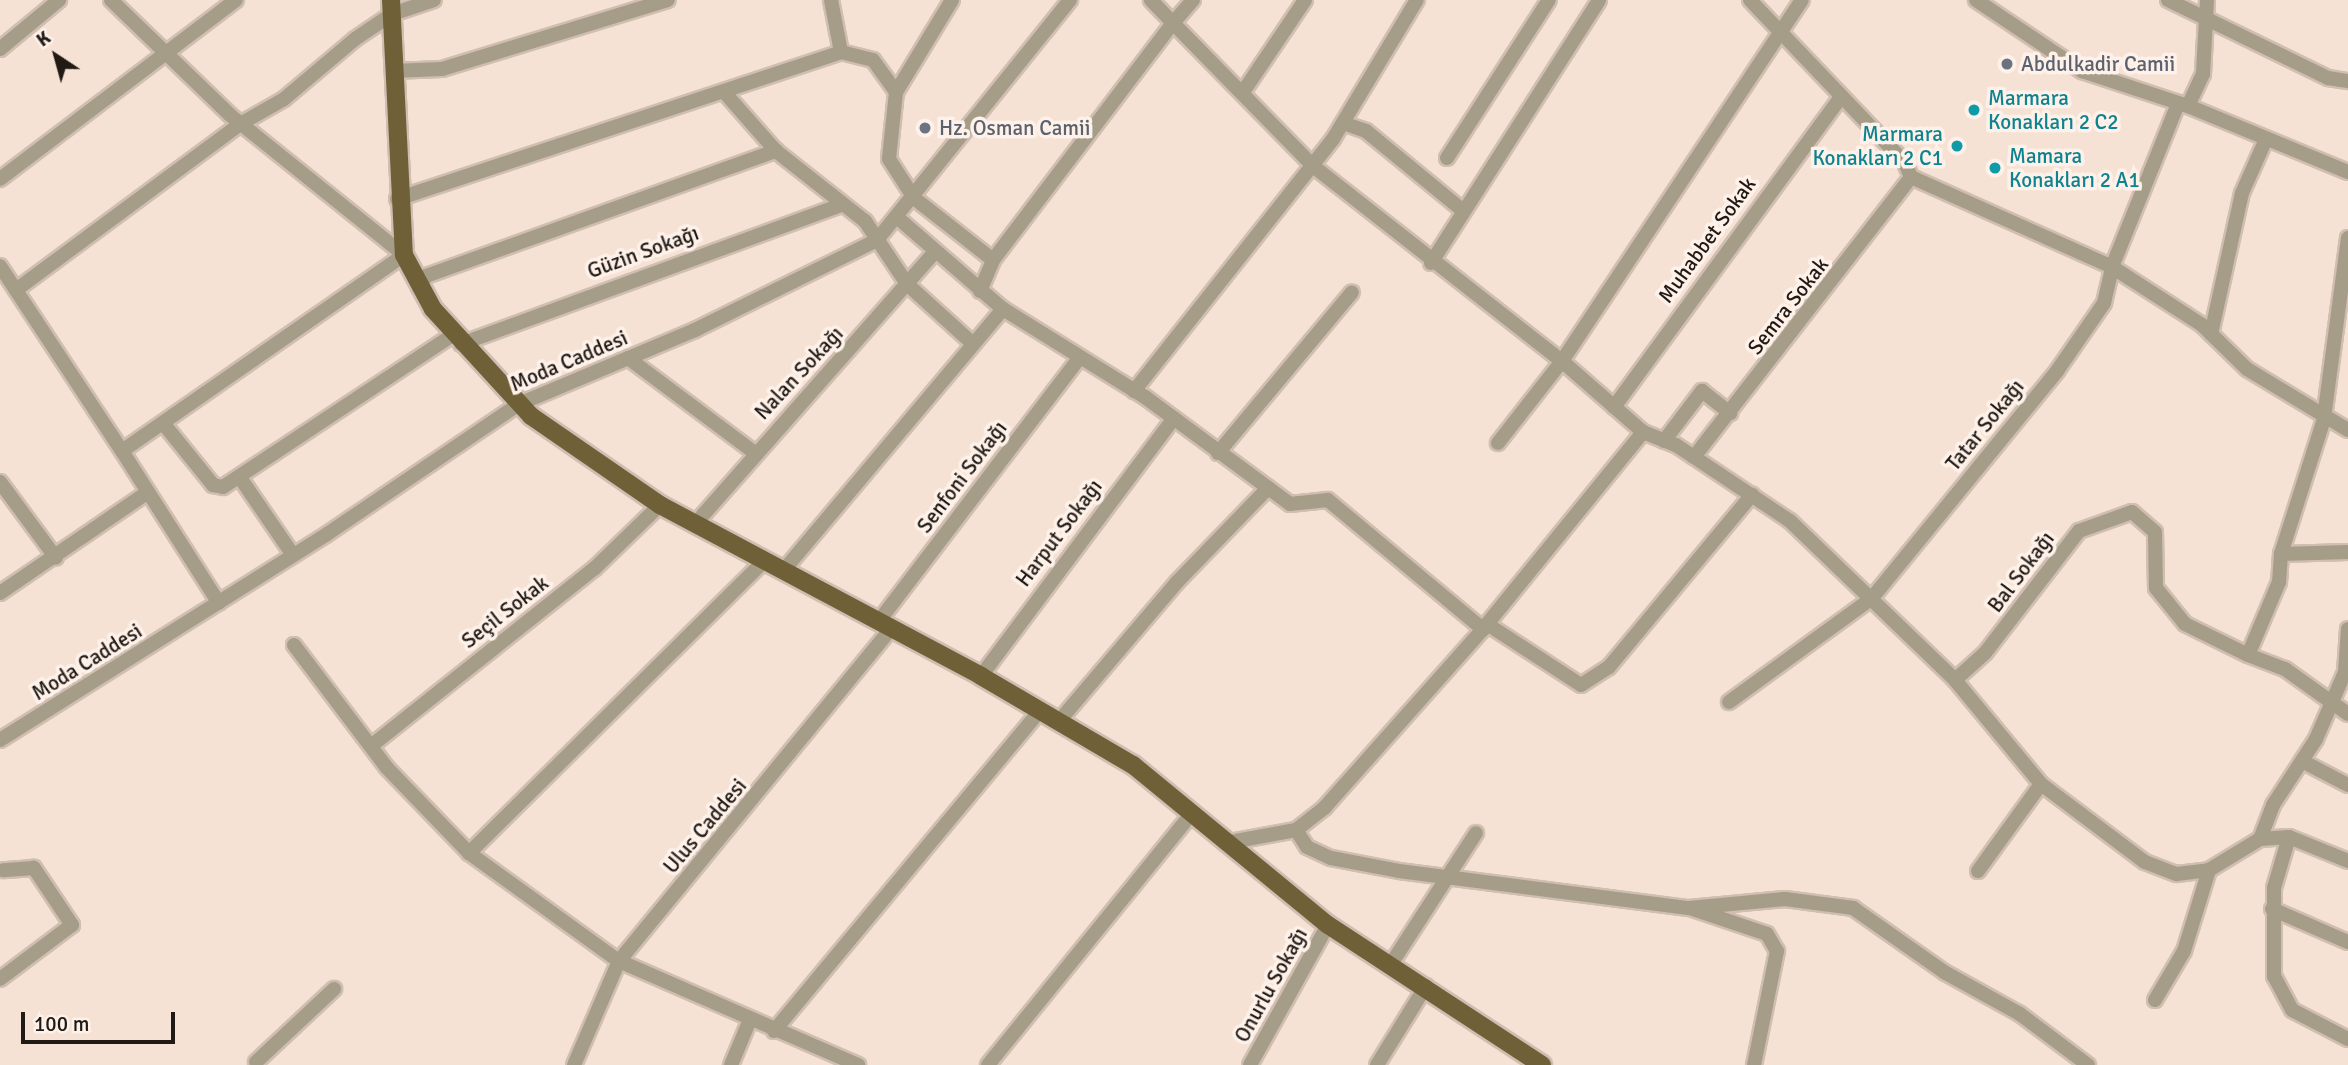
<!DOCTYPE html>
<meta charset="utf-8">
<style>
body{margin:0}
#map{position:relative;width:2348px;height:1065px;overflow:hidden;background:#f6e2d4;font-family:Signika,sans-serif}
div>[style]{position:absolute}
.roads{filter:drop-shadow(2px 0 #cfbeb1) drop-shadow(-2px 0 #cfbeb1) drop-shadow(0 2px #cfbeb1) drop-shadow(0 -2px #cfbeb1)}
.minor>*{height:14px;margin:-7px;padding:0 7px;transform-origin:7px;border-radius:7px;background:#a59d87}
.major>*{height:18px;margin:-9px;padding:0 9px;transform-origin:9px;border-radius:9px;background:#6f6037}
.dots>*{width:19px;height:19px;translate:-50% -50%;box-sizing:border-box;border:4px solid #fdf1e9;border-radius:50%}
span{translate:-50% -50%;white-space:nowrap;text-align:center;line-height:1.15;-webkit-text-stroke:7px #fdf1e9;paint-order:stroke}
.worship-label{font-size:21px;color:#5b616d}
.left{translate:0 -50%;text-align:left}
.culture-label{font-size:21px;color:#0d838f}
.right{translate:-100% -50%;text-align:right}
.street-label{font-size:21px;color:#201914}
.north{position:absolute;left:21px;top:21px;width:70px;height:70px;-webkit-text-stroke:5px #fdf1e9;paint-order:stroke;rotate:324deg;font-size:19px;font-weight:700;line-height:28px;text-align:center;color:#201914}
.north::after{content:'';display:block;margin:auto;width:24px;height:32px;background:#201914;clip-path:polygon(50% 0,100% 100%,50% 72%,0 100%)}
.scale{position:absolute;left:21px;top:1012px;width:154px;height:32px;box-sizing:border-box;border:4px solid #201914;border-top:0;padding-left:9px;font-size:21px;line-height:24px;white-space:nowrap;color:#201914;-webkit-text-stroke:5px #fdf1e9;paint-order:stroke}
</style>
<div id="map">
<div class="roads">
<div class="minor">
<div style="left:111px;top:0;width:165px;rotate:44deg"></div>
<div style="left:230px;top:115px;width:223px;rotate:38.8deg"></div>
<div style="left:404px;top:255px;width:343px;rotate:145.2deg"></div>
<div style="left:122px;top:451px;width:180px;rotate:57.5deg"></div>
<div style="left:952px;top:0;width:108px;rotate:121.3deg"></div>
<div style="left:896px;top:92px;width:67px;rotate:96deg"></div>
<div style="left:889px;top:159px;width:46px;rotate:57.3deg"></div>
<div style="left:914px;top:198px;width:100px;rotate:38.1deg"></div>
<div style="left:1193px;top:0;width:30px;rotate:131deg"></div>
<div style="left:1173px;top:23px;width:200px;rotate:45.6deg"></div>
<div style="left:1313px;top:166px;width:316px;rotate:38.1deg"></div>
<div style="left:1562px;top:361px;width:104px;rotate:128deg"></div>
<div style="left:1750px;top:0;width:225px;rotate:46.4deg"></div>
<div style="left:1905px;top:163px;width:15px;rotate:67deg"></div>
<div style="left:1976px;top:0;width:128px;rotate:33.8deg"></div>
<div style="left:2082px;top:71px;width:112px;rotate:18.3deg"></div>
<div style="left:2188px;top:106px;width:173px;rotate:22.4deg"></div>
<div style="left:2168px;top:0;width:178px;rotate:26deg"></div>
<div style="left:2328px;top:78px;width:20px;rotate:9deg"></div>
<div style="left:0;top:49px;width:77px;rotate:-39.7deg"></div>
<div style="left:841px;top:52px;width:33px;rotate:14deg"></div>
<div style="left:873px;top:60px;width:39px;rotate:54deg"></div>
<div style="left:393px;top:71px;width:49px;rotate:-2.3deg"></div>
<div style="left:442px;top:69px;width:236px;rotate:-17deg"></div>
<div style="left:1243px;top:92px;width:111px;rotate:-56deg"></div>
<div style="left:725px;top:93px;width:77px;rotate:48.7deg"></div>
<div style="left:776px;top:151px;width:113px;rotate:38.2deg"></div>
<div style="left:865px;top:221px;width:76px;rotate:56.3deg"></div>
<div style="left:907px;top:284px;width:86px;rotate:42.2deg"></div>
<div style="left:2188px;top:106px;width:35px;rotate:-65deg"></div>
<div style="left:2203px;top:74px;width:74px;rotate:-86.9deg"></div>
<div style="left:1343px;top:123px;width:24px;rotate:19deg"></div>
<div style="left:1366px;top:131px;width:123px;rotate:39.4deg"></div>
<div style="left:1447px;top:158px;width:188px;rotate:-57.2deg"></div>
<div style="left:1911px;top:177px;width:220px;rotate:24.1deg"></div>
<div style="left:2112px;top:267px;width:107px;rotate:32.8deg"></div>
<div style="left:2202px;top:325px;width:63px;rotate:44.4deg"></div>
<div style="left:2247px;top:369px;width:118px;rotate:31.1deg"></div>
<div style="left:0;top:179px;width:296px;rotate:-37.2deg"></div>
<div style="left:397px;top:199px;width:468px;rotate:-18.3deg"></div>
<div style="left:841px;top:52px;width:53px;rotate:-100.9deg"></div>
<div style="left:2348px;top:238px;width:183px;rotate:97.6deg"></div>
<div style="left:2324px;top:419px;width:142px;rotate:107.7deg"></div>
<div style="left:2281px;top:554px;width:28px;rotate:94deg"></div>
<div style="left:2279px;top:582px;width:79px;rotate:113deg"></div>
<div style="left:2248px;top:655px;width:40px;rotate:21deg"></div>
<div style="left:2285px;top:669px;width:77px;rotate:35.5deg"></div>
<div style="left:1431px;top:263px;width:312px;rotate:-57.4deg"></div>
<div style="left:0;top:266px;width:222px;rotate:56.6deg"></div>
<div style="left:419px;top:288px;width:14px;rotate:-60deg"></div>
<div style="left:426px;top:276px;width:372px;rotate:-19.7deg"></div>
<div style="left:16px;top:290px;width:281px;rotate:-36.5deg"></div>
<div style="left:242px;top:123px;width:48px;rotate:-29.7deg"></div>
<div style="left:284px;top:99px;width:93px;rotate:-40.2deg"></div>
<div style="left:355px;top:39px;width:45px;rotate:-34deg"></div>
<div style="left:392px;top:14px;width:44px;rotate:-18.4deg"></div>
<div style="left:980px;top:291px;width:34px;rotate:-67deg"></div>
<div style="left:993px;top:260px;width:298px;rotate:-52.8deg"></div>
<div style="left:1173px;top:23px;width:32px;rotate:-134deg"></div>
<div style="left:1003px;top:309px;width:167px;rotate:31.8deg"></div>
<div style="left:1145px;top:397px;width:180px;rotate:36.4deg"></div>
<div style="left:1290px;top:504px;width:38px;rotate:-6deg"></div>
<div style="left:1328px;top:500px;width:202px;rotate:39.8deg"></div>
<div style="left:2211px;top:334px;width:144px;rotate:-77.6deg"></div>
<div style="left:2242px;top:193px;width:59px;rotate:-66deg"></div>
<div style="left:461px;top:344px;width:405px;rotate:-20.1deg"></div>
<div style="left:628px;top:358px;width:159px;rotate:36.8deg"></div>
<div style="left:1134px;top:391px;width:321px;rotate:-51.7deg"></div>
<div style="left:1333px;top:139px;width:162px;rotate:-58.9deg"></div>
<div style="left:1614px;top:407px;width:381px;rotate:-53.8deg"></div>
<div style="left:163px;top:423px;width:80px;rotate:51.1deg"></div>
<div style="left:213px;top:485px;width:10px;rotate:11deg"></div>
<div style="left:223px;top:487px;width:277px;rotate:-33.5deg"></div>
<div style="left:1643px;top:432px;width:35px;rotate:22deg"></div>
<div style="left:1676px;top:445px;width:137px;rotate:33.7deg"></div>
<div style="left:1790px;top:521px;width:229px;rotate:43.9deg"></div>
<div style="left:1955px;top:680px;width:135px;rotate:50.4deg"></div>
<div style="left:2041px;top:784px;width:130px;rotate:36.9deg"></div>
<div style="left:2145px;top:862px;width:34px;rotate:21deg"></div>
<div style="left:2177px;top:874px;width:32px;rotate:-7deg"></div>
<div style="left:2209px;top:870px;width:60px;rotate:-31.3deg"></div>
<div style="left:2260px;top:839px;width:29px;rotate:-4deg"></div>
<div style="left:2289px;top:837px;width:64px;rotate:22.1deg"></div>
<div style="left:1664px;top:441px;width:63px;rotate:-52.8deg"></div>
<div style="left:1702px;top:391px;width:36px;rotate:38deg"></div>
<div style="left:1218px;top:453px;width:209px;rotate:-50.2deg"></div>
<div style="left:1694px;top:457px;width:354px;rotate:-52.2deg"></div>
<div style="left:241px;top:479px;width:92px;rotate:55.6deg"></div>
<div style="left:0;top:482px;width:94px;rotate:53.6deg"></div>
<div style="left:695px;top:524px;width:363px;rotate:-48.6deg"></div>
<div style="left:2281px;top:554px;width:67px;rotate:-1.7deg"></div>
<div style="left:784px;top:570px;width:341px;rotate:-50deg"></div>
<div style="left:1003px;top:309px;width:139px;rotate:-139.1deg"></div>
<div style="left:0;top:593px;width:179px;rotate:-34.3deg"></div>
<div style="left:879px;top:621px;width:330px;rotate:-52.7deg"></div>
<div style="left:1487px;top:624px;width:112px;rotate:33deg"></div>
<div style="left:1581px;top:685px;width:33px;rotate:-33deg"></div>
<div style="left:1609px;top:667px;width:224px;rotate:-50.3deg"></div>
<div style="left:294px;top:645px;width:154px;rotate:52.9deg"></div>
<div style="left:387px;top:768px;width:118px;rotate:46deg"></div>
<div style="left:469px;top:853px;width:185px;rotate:35.8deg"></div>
<div style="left:619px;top:961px;width:261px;rotate:23.5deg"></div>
<div style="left:981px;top:676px;width:322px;rotate:-53.2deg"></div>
<div style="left:1955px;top:680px;width:40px;rotate:-42deg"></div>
<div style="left:1985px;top:653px;width:154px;rotate:-52.4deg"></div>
<div style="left:2079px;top:531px;width:56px;rotate:-19.7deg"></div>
<div style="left:2132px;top:512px;width:30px;rotate:41deg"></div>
<div style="left:2155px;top:532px;width:56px;rotate:89deg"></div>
<div style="left:2156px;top:588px;width:46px;rotate:51.1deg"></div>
<div style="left:2185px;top:624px;width:70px;rotate:26.2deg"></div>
<div style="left:1729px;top:702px;width:177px;rotate:-36deg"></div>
<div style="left:1872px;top:598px;width:293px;rotate:-50.8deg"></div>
<div style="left:2057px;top:371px;width:83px;rotate:-55.3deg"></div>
<div style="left:2104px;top:303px;width:37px;rotate:-77deg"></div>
<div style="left:2112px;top:267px;width:176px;rotate:-68deg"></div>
<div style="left:1060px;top:720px;width:181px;rotate:-49.7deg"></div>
<div style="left:1177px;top:582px;width:131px;rotate:-45.9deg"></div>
<div style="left:0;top:740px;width:386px;rotate:-32.2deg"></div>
<div style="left:327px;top:534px;width:232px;rotate:-34.1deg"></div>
<div style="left:519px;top:404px;width:191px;rotate:-22.8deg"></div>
<div style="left:695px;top:330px;width:203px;rotate:-26.3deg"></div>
<div style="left:877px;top:240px;width:308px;rotate:-51.2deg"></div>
<div style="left:371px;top:746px;width:286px;rotate:-38.5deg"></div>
<div style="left:595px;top:568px;width:91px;rotate:-44.1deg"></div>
<div style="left:2302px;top:761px;width:52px;rotate:27.6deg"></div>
<div style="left:1296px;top:830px;width:20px;rotate:57deg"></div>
<div style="left:1307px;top:847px;width:26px;rotate:25deg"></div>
<div style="left:1331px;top:858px;width:69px;rotate:10.8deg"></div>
<div style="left:1399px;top:871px;width:292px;rotate:7.3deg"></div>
<div style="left:1689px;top:908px;width:96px;rotate:-5.4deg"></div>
<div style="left:1785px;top:899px;width:69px;rotate:7.5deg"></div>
<div style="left:1853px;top:908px;width:111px;rotate:35.1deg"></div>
<div style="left:1944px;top:972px;width:87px;rotate:28.9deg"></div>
<div style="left:2020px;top:1014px;width:85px;rotate:36.9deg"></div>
<div style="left:2289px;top:837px;width:53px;rotate:106.4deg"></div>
<div style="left:2274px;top:888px;width:88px;rotate:90deg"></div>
<div style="left:2274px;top:976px;width:38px;rotate:62deg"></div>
<div style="left:2292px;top:1010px;width:63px;rotate:27.4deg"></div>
<div style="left:2260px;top:839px;width:36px;rotate:-69deg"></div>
<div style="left:2273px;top:805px;width:79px;rotate:-56.9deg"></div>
<div style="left:2316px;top:739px;width:73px;rotate:-66.6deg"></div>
<div style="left:2345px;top:672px;width:43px;rotate:-86deg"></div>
<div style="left:1225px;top:843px;width:72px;rotate:-10.4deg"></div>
<div style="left:1296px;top:830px;width:37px;rotate:-38deg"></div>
<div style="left:1325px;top:807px;width:238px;rotate:-48.4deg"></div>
<div style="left:1483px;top:629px;width:254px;rotate:-50.9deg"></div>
<div style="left:1643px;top:432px;width:108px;rotate:-138.8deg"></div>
<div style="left:1562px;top:361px;width:433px;rotate:-56.4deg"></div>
<div style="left:469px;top:853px;width:416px;rotate:-44.7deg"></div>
<div style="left:1978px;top:871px;width:107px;rotate:-54.1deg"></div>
<div style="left:1690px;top:908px;width:81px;rotate:18.7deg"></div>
<div style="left:1767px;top:934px;width:20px;rotate:60deg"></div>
<div style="left:1777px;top:951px;width:116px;rotate:101.4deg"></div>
<div style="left:2272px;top:909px;width:83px;rotate:23.5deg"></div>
<div style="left:1391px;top:964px;width:156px;rotate:-57deg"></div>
<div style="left:0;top:979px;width:90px;rotate:-36.9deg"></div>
<div style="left:72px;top:925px;width:69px;rotate:-123.7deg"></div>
<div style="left:34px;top:868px;width:31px;rotate:176deg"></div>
<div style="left:2155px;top:1000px;width:57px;rotate:-59.4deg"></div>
<div style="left:2184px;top:951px;width:85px;rotate:-72.8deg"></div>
<div style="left:774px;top:1031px;width:418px;rotate:-50.3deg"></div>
<div style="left:256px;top:1062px;width:107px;rotate:-43.1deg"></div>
<div style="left:574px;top:1065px;width:113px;rotate:-66.6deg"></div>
<div style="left:619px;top:961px;width:431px;rotate:-50.7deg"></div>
<div style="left:731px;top:1065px;width:47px;rotate:-67.3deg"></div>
<div style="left:988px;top:1065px;width:323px;rotate:-51deg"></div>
<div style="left:1250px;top:1065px;width:160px;rotate:-60.9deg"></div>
<div style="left:1377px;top:1065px;width:93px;rotate:-58.2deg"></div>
</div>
<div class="major">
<div style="left:391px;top:0;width:255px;rotate:87.1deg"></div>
<div style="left:404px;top:255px;width:61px;rotate:61.8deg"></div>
<div style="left:433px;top:309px;width:145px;rotate:47.5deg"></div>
<div style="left:531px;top:416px;width:157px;rotate:34.6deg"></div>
<div style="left:660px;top:505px;width:364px;rotate:28deg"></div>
<div style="left:981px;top:676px;width:176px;rotate:30.4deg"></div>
<div style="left:1133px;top:765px;width:252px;rotate:39.4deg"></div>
<div style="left:1328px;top:925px;width:256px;rotate:33.2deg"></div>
</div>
</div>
<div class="dots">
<div style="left:2007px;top:64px;background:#6b7280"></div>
<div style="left:1974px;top:110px;background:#0f9aa8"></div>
<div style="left:925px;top:128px;background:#6b7280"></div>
<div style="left:1957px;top:146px;background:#0f9aa8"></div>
<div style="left:1995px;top:168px;background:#0f9aa8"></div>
</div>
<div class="worship-label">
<span class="left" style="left:2021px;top:64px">Abdulkadir Camii</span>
<span class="left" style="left:939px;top:128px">Hz. Osman Camii</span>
</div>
<div class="culture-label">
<span class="left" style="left:1988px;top:110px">Marmara<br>Konakları 2 C2</span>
<span class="right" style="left:1943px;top:146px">Marmara<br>Konakları 2 C1</span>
<span class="left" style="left:2009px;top:168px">Mamara<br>Konakları 2 A1</span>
</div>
<div class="street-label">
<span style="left:1707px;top:240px;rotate:-54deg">Muhabbet Sokak</span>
<span style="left:643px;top:252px;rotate:-20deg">Güzin Sokağı</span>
<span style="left:1788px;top:306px;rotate:-52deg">Semra Sokak</span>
<span style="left:569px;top:361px;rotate:-23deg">Moda Caddesi</span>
<span style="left:799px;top:373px;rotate:-47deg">Nalan Sokağı</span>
<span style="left:1985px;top:425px;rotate:-51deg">Tatar Sokağı</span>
<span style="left:962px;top:477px;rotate:-53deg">Senfoni Sokağı</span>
<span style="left:1059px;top:533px;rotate:-53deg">Harput Sokağı</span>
<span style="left:2021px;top:572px;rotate:-53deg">Bal Sokağı</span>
<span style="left:505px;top:612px;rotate:-38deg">Seçil Sokak</span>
<span style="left:87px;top:662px;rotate:-32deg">Moda Caddesi</span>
<span style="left:705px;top:826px;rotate:-50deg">Ulus Caddesi</span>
<span style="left:1271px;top:985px;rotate:-61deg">Onurlu Sokağı</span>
</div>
<div class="north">K</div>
<div class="scale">100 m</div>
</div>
